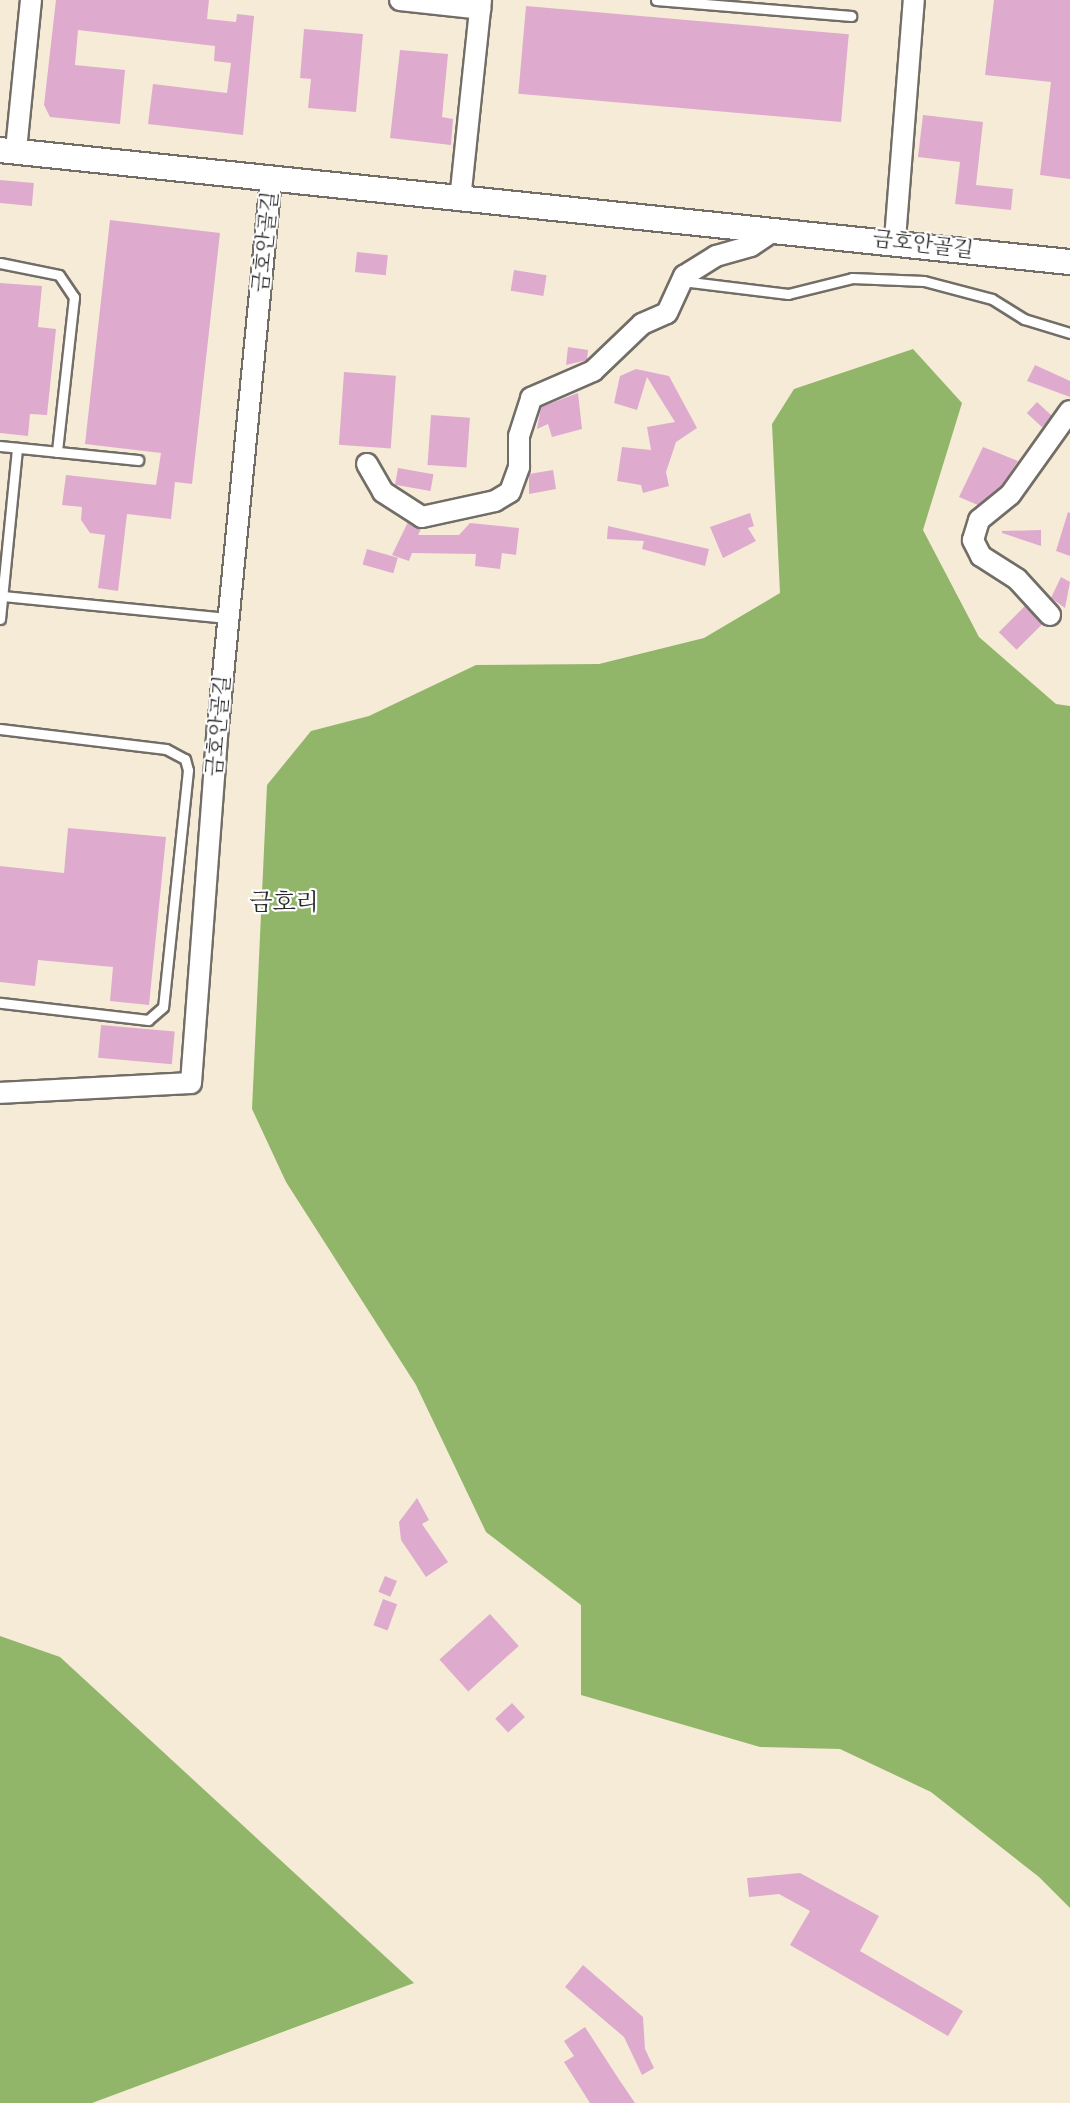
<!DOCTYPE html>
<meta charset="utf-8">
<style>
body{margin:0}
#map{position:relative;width:1070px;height:2103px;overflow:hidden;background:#f6ebd7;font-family:Alegreya,"Noto Serif KR",serif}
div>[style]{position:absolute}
.forest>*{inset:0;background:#91b66a}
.building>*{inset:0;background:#deabcf;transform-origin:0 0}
.roads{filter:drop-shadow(2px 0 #726e67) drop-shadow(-2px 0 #726e67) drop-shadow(0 2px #726e67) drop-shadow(0 -2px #726e67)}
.service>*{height:9px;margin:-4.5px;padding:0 4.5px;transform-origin:4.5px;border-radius:4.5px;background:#fff}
.minor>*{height:20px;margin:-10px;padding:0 10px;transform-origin:10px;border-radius:10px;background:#fff}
.tertiary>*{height:24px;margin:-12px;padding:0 12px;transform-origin:12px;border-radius:12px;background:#fff}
span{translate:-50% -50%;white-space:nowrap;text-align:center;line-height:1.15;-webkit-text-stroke:4.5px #fff;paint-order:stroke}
.street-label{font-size:21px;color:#2b2b2b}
.quarter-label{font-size:24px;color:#2b2b2b}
</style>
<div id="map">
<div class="forest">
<div style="clip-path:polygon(913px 349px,962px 403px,923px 530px,979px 637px,1056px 704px,1070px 706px,1070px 1908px,1039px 1877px,931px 1792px,840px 1749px,760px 1747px,581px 1695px,581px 1605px,486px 1532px,416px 1385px,286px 1182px,252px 1109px,267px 785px,311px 731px,369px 716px,476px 665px,599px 664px,704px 638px,780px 593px,772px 424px,794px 389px)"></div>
<div style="clip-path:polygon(0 1636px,60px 1657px,414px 1983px,92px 2103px,0 2103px)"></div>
</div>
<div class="building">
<div style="clip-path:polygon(56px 0,209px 0,207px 19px,236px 22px,237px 14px,254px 16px,243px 135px,148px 124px,153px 84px,227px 93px,231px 63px,214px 61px,215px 46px,78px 30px,75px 65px,125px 70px,120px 124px,50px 117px,44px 105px)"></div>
<div style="clip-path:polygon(994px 0,1070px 0,1070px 179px,1040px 175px,1051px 82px,985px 75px)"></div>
<div style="left:526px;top:6px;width:324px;height:88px;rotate:5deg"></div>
<div style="clip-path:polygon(304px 29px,363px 34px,356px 112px,308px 108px,311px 79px,300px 78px)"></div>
<div style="clip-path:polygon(400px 50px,448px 54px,442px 117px,453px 119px,451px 145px,390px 138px)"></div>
<div style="clip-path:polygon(923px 115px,983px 122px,976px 185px,1013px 189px,1011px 210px,955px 204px,960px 162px,918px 157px)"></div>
<div style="left:0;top:180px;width:34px;height:23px;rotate:5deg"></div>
<div style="clip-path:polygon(110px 220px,220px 233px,192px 484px,175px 482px,171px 519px,127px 514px,118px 591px,98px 588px,105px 535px,90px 533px,81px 520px,82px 507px,62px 505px,66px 475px,156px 485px,161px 453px,85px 444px)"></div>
<div style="left:357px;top:252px;width:31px;height:20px;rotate:6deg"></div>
<div style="left:514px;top:270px;width:33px;height:21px;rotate:9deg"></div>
<div style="clip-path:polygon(0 283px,42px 286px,38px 327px,56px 329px,47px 415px,30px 414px,28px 436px,0 433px)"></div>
<div style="clip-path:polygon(568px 347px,588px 350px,587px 360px,566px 365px)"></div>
<div style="clip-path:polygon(1035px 365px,1070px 381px,1070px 397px,1027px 381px)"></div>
<div style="clip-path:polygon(636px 369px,669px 376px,697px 428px,676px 442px,666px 472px,669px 486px,643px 493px,641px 485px,617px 481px,622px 447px,651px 450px,647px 427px,675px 422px,647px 377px,637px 410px,614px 403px,620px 376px)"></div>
<div style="left:344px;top:372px;width:52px;height:73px;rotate:4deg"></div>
<div style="clip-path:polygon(578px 393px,582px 429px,552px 437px,548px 424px,537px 429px,541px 407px)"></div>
<div style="left:1037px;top:402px;width:21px;height:15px;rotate:43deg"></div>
<div style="left:431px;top:415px;width:39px;height:50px;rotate:4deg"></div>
<div style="clip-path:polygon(983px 447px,1018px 461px,1001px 487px,978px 505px,959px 497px)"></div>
<div style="left:398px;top:468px;width:36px;height:17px;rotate:10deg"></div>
<div style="clip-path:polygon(553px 470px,556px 489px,529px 494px,529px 474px)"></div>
<div style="clip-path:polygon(1068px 512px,1070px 513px,1070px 556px,1056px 551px)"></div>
<div style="clip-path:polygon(750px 513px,754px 526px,748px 528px,756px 541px,723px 558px,710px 527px)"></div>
<div style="clip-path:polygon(408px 522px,421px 529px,418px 535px,459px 535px,470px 523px,519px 528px,516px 555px,502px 553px,500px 569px,475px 566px,476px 554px,412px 553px,409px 561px,392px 555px)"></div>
<div style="clip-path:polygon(608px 526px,709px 549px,705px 566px,642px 549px,644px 541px,607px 539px)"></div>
<div style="clip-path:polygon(1041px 530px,1041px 546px,1002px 533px,1002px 531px)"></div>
<div style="left:367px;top:549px;width:32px;height:16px;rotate:16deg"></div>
<div style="clip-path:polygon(1061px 577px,1070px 582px,1065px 608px,1051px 598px)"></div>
<div style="left:1025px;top:606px;width:25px;height:37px;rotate:45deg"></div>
<div style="clip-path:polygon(68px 828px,166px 837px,149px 1005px,110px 1001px,113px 967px,38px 960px,35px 986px,0 982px,0 866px,64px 873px)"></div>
<div style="left:101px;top:1025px;width:74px;height:33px;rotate:5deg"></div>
<div style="clip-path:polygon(417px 1498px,429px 1520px,422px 1524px,448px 1562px,426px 1577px,401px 1540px,399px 1522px)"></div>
<div style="left:385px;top:1576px;width:13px;height:17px;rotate:23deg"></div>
<div style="left:383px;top:1599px;width:15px;height:28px;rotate:20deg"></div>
<div style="left:490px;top:1614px;width:43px;height:68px;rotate:48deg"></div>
<div style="left:512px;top:1703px;width:19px;height:23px;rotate:47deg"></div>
<div style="clip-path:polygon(800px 1873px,879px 1916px,860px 1951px,963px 2011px,948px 2036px,790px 1945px,810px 1911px,779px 1894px,749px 1897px,747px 1878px)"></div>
<div style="clip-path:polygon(583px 1965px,643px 2017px,645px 2049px,654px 2068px,642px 2075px,624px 2037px,565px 1987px)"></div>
<div style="clip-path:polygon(585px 2027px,620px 2081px,635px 2103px,590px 2103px,564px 2062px,574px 2056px,564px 2041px)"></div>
</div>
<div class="roads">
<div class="service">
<div style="left:656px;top:0;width:196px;rotate:4.7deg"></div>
<div style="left:0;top:263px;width:60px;rotate:11.5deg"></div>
<div style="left:59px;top:275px;width:27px;rotate:56deg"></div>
<div style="left:74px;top:297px;width:156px;rotate:96.3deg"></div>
<div style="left:682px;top:281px;width:107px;rotate:7deg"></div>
<div style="left:788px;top:294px;width:66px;rotate:-14deg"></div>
<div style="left:852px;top:278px;width:72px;rotate:2.4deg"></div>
<div style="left:924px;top:281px;width:70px;rotate:14.8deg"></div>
<div style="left:992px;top:299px;width:38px;rotate:32deg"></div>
<div style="left:1024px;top:319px;width:48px;rotate:16.9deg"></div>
<div style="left:0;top:446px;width:139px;rotate:5.8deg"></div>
<div style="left:2px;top:596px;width:227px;rotate:5.6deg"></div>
<div style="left:0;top:619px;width:172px;rotate:-84.3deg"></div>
<div style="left:0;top:729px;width:167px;rotate:6.9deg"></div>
<div style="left:166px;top:749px;width:21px;rotate:28deg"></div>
<div style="left:185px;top:759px;width:11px;rotate:75deg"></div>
<div style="left:188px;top:770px;width:238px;rotate:96deg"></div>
<div style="left:163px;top:1007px;width:20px;rotate:139deg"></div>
<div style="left:148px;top:1020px;width:149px;rotate:-173.4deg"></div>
</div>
<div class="minor">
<div style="left:400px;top:0;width:81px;rotate:6.3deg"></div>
<div style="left:16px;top:150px;width:151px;rotate:-84.3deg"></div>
<div style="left:460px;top:200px;width:201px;rotate:-84deg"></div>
<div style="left:895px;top:239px;width:240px;rotate:-85.5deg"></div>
<div style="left:367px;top:464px;width:32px;rotate:60deg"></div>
<div style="left:383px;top:492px;width:46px;rotate:32.7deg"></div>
<div style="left:422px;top:517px;width:75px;rotate:-12.4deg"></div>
<div style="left:495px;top:501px;width:17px;rotate:-31deg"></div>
<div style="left:510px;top:492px;width:27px;rotate:-70deg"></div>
<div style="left:519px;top:467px;width:31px;rotate:-90deg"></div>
<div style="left:519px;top:436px;width:40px;rotate:-72deg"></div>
<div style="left:531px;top:398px;width:68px;rotate:-23.5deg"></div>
<div style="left:593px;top:371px;width:68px;rotate:-43.8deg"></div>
<div style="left:642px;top:324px;width:27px;rotate:-24deg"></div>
<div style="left:667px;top:313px;width:41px;rotate:-65.3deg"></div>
<div style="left:684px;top:276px;width:38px;rotate:-32deg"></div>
<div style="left:716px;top:256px;width:36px;rotate:-16deg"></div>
<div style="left:751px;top:246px;width:30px;rotate:-34deg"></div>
<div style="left:1050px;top:615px;width:49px;rotate:-132.5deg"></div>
<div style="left:1017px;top:579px;width:43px;rotate:-147.4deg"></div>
<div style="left:981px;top:556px;width:18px;rotate:-117deg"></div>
<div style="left:973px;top:540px;width:21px;rotate:-73deg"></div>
<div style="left:979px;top:520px;width:40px;rotate:-39deg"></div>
<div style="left:1010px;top:495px;width:103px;rotate:-54.5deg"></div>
<div style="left:0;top:1093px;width:191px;rotate:-3deg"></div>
<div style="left:191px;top:1083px;width:357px;rotate:-85.7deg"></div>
<div style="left:218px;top:727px;width:550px;rotate:-84.47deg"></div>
</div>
<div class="tertiary">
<div style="left:0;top:150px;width:1076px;rotate:5.98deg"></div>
</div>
</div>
<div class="street-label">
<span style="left:265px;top:242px;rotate:-84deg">금호안골길</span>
<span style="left:923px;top:244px;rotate:7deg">금호안골길</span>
<span style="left:218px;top:726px;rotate:-85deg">금호안골길</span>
</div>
<div class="quarter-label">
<span style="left:284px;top:903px">금호리</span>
</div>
</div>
